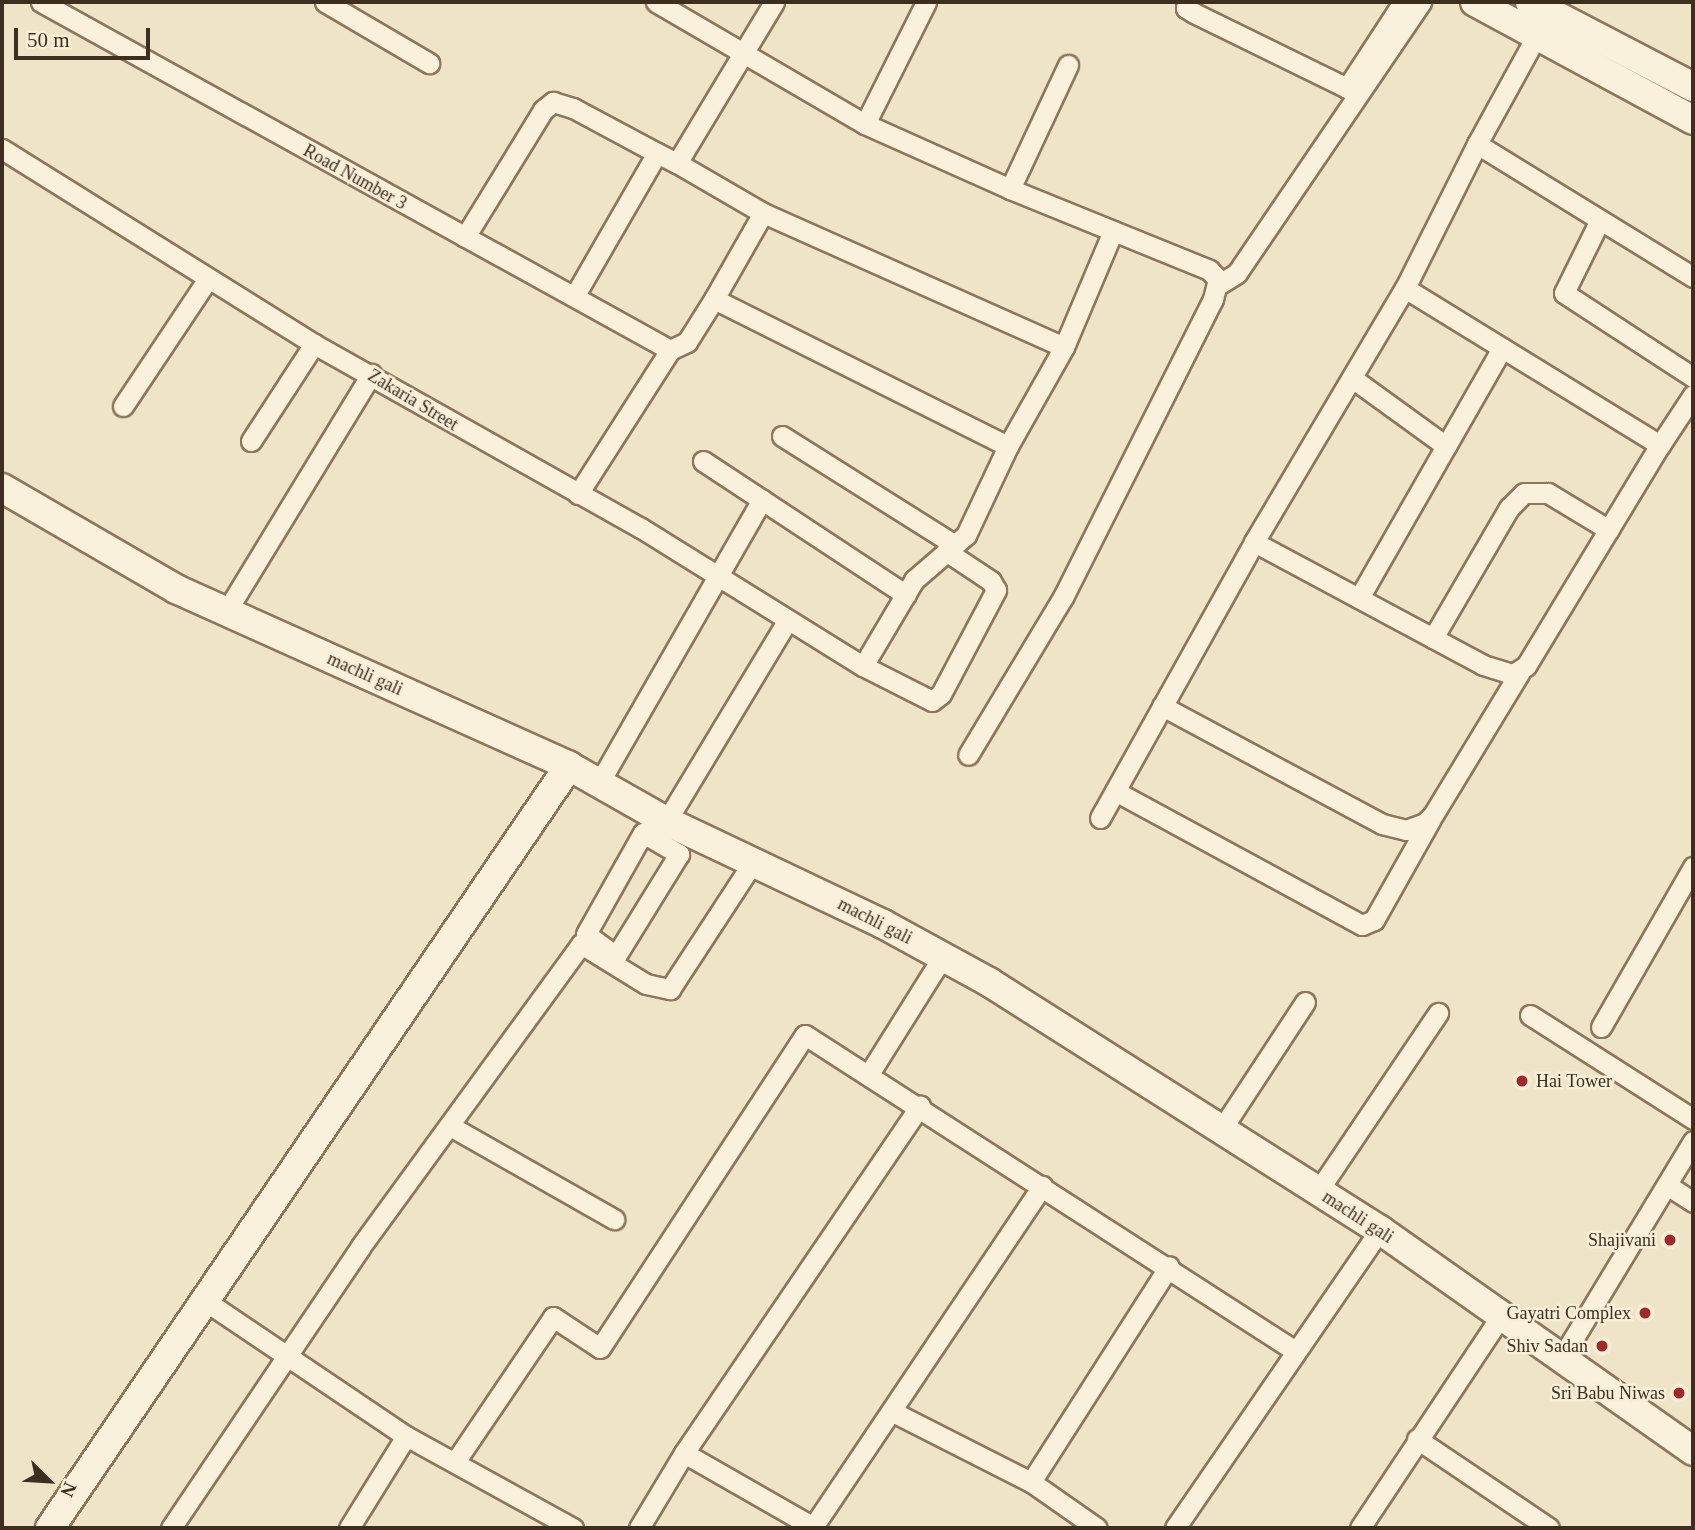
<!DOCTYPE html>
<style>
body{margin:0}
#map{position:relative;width:1695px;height:1530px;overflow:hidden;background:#f0e4c8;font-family:Georgia,serif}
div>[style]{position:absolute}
.roads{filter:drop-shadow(2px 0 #8d765c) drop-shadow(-2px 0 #8d765c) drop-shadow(0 2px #8d765c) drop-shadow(0 -2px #8d765c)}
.street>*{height:19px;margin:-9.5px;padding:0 9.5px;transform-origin:9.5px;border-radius:9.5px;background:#faf1dc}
.secondary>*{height:28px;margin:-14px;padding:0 14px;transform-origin:14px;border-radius:14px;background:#faf1dc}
.dots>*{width:19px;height:19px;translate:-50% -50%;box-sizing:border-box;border:4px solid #f7eed8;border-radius:50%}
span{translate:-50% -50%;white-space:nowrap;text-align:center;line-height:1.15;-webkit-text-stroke:5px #f7eed8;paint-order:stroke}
.street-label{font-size:18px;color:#3d2e20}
.poi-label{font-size:18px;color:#3d2e20}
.left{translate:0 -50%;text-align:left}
.right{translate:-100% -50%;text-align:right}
.frame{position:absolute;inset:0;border:4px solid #3d2e20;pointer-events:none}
.north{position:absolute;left:14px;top:1446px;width:70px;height:70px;-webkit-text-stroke:5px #f7eed8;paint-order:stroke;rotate:114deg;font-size:19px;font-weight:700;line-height:28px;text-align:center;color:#3d2e20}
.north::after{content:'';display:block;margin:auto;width:24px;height:32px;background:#3d2e20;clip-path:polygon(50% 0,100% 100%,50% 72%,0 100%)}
.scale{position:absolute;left:14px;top:28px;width:136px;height:32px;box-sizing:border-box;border:4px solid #3d2e20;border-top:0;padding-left:9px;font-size:21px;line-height:24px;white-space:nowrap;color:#3d2e20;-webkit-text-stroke:5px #f7eed8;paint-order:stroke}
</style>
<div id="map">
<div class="roads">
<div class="street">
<div style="left:41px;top:2px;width:719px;rotate:28.95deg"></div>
<div style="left:325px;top:2px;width:121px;rotate:30.4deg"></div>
<div style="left:656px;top:2px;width:242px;rotate:30.3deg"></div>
<div style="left:865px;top:124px;width:159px;rotate:24.1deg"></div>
<div style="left:1010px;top:189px;width:215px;rotate:22.1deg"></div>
<div style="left:1209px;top:270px;width:13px;rotate:45deg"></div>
<div style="left:1218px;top:279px;width:21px;rotate:104deg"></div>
<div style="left:1213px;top:299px;width:334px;rotate:116.7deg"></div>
<div style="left:1063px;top:597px;width:184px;rotate:121deg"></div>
<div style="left:1187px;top:2px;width:6px;rotate:99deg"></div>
<div style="left:1186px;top:8px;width:9px;rotate:32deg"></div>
<div style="left:1194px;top:13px;width:170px;rotate:26.1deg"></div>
<div style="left:1347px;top:88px;width:103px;rotate:-56.9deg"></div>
<div style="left:865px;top:124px;width:136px;rotate:-63.4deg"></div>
<div style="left:1477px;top:144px;width:254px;rotate:31.6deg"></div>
<div style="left:2px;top:149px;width:368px;rotate:32deg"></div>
<div style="left:314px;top:344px;width:375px;rotate:29.4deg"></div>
<div style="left:641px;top:528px;width:261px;rotate:31.9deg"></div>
<div style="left:863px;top:666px;width:77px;rotate:26.9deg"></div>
<div style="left:932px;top:701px;width:11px;rotate:-38deg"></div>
<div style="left:941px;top:694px;width:118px;rotate:-62.1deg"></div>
<div style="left:996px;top:590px;width:10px;rotate:-119deg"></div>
<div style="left:991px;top:581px;width:54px;rotate:-146.3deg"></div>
<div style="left:1010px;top:189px;width:137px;rotate:-64.9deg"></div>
<div style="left:1600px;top:220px;width:81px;rotate:116.3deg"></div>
<div style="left:1564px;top:293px;width:154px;rotate:33.1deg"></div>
<div style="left:465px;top:237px;width:149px;rotate:-58.4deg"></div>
<div style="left:543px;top:110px;width:13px;rotate:-39deg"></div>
<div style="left:553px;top:102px;width:21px;rotate:17deg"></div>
<div style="left:573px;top:108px;width:95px;rotate:28.2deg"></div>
<div style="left:1218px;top:285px;width:22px;rotate:-32deg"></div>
<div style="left:1237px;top:273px;width:328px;rotate:-55.8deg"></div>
<div style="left:575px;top:295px;width:164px;rotate:-60deg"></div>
<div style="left:657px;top:153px;width:22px;rotate:27deg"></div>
<div style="left:677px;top:163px;width:188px;rotate:-58.9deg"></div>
<div style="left:714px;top:299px;width:99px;rotate:-60.3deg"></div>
<div style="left:1064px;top:347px;width:126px;rotate:-67.1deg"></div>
<div style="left:1352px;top:378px;width:116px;rotate:35.9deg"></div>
<div style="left:123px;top:406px;width:151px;rotate:-56.3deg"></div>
<div style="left:782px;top:436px;width:204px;rotate:32.2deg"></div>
<div style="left:251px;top:441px;width:116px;rotate:-57deg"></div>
<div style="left:1660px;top:445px;width:60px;rotate:-56.6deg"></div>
<div style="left:703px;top:461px;width:243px;rotate:33.4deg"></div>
<div style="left:578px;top:494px;width:171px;rotate:-57.4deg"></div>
<div style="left:670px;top:350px;width:19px;rotate:-25deg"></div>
<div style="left:687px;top:342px;width:51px;rotate:-57.9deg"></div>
<div style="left:714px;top:299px;width:329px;rotate:26.6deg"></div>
<div style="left:1008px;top:446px;width:114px;rotate:-60.5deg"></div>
<div style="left:1064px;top:347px;width:329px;rotate:-156deg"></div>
<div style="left:763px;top:213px;width:99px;rotate:-149.8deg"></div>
<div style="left:1254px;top:542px;width:260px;rotate:28.2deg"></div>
<div style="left:1483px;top:665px;width:31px;rotate:17deg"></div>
<div style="left:1513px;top:674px;width:15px;rotate:-32deg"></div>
<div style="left:1526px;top:666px;width:258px;rotate:-58.8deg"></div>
<div style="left:1660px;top:445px;width:299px;rotate:-148.4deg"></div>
<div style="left:1359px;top:598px;width:288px;rotate:-60.2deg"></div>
<div style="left:226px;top:612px;width:279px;rotate:-58.6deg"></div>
<div style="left:1433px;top:638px;width:151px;rotate:-59.7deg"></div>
<div style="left:1509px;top:508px;width:21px;rotate:-45deg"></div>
<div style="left:1524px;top:493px;width:24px"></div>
<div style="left:1548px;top:493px;width:71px;rotate:31.2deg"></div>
<div style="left:863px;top:666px;width:100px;rotate:-59.3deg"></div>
<div style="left:914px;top:580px;width:69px;rotate:-40.9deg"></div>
<div style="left:966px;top:535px;width:98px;rotate:-64.7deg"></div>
<div style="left:1162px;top:706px;width:250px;rotate:28.2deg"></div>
<div style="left:1382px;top:824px;width:25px;rotate:14deg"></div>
<div style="left:1406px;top:830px;width:20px;rotate:-20deg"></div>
<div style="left:1425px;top:823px;width:11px;rotate:-45deg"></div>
<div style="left:1433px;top:815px;width:167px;rotate:-58.7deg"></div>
<div style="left:599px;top:783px;width:327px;rotate:-60.1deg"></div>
<div style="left:1115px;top:791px;width:281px;rotate:28.5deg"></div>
<div style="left:1362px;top:925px;width:13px;rotate:-23deg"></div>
<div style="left:1374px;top:920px;width:116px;rotate:-60.6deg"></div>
<div style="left:1100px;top:818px;width:316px;rotate:-60.8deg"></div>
<div style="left:1254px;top:542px;width:295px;rotate:-59.3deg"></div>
<div style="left:1405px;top:288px;width:161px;rotate:-63.4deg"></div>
<div style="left:1477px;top:144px;width:124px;rotate:-61.2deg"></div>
<div style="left:661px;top:830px;width:244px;rotate:-58.9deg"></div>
<div style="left:643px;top:833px;width:42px;rotate:30.3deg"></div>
<div style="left:679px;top:854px;width:120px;rotate:121.7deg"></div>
<div style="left:616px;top:956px;width:37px;rotate:-144deg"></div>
<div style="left:586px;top:934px;width:116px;rotate:-60.6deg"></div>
<div style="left:1530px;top:1015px;width:193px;rotate:32.5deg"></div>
<div style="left:1601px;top:1027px;width:185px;rotate:-60.1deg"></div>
<div style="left:869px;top:1074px;width:139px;rotate:-57.9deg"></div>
<div style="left:450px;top:1126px;width:189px;rotate:29.6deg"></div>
<div style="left:1221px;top:1130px;width:153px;rotate:-56.7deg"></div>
<div style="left:1667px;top:1185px;width:31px;rotate:33deg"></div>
<div style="left:1318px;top:1191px;width:215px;rotate:-56deg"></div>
<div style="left:204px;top:1300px;width:244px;rotate:34deg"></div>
<div style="left:406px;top:1436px;width:191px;rotate:28.9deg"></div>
<div style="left:1561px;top:1359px;width:255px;rotate:-58.8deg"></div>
<div style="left:893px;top:1412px;width:155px;rotate:26.9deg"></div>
<div style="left:1031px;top:1482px;width:80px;rotate:34.9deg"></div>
<div style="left:1417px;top:1439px;width:159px;rotate:34deg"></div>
<div style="left:684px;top:1453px;width:151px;rotate:29.8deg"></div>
<div style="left:455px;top:1462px;width:175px;rotate:-55.9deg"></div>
<div style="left:553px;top:1317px;width:56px;rotate:33.4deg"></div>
<div style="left:600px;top:1348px;width:374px;rotate:-56.8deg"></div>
<div style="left:805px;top:1035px;width:582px;rotate:32.79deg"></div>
<div style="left:1031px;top:1482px;width:256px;rotate:-57.4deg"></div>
<div style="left:813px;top:1527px;width:411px;rotate:-56.1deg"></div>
<div style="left:171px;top:1528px;width:340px;rotate:-56deg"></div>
<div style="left:361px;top:1246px;width:374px;rotate:-53.9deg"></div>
<div style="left:581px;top:944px;width:76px;rotate:31.6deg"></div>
<div style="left:646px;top:984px;width:25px;rotate:12deg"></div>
<div style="left:670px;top:989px;width:152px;rotate:-56.8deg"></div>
<div style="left:349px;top:1528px;width:108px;rotate:-58.2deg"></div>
<div style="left:639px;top:1528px;width:87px;rotate:-59deg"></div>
<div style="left:684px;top:1453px;width:420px;rotate:-55.8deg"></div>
<div style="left:1175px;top:1528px;width:362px;rotate:-55.5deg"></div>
<div style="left:1360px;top:1528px;width:255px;rotate:-56.4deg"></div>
</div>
<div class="secondary">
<div style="left:1475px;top:2px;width:248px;rotate:28.4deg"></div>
<div style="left:1530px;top:2px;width:184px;rotate:27.5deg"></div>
<div style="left:2px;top:488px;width:201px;rotate:30.1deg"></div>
<div style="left:176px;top:589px;width:431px;rotate:24.2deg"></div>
<div style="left:569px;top:766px;width:112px;rotate:29.6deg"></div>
<div style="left:666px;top:821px;width:240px;rotate:25.4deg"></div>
<div style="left:883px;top:924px;width:121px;rotate:28.7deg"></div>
<div style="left:989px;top:982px;width:463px;rotate:32.4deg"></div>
<div style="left:1380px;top:1230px;width:383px;rotate:35.2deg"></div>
<div style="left:50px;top:1528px;width:922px;rotate:-55.74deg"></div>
</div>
</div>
<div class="dots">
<div style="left:1522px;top:1081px;background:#9e2a2b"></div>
<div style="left:1670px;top:1240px;background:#9e2a2b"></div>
<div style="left:1645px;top:1313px;background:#9e2a2b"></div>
<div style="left:1602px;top:1346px;background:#9e2a2b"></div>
<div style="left:1679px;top:1393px;background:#9e2a2b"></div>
</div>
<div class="street-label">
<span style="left:355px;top:177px;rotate:29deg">Road Number 3</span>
<span style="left:413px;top:400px;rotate:31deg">Zakaria Street</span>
<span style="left:365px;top:674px;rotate:24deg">machli gali</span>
<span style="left:875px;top:921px;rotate:27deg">machli gali</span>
<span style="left:1358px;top:1217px;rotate:33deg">machli gali</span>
</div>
<div class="poi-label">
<span class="left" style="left:1536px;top:1081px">Hai Tower</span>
<span class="right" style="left:1656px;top:1240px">Shajivani</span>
<span class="right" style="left:1631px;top:1313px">Gayatri Complex</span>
<span class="right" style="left:1588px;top:1346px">Shiv Sadan</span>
<span class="right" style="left:1665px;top:1393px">Sri Babu Niwas</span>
</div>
<div class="frame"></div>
<div class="north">N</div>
<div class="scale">50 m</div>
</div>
